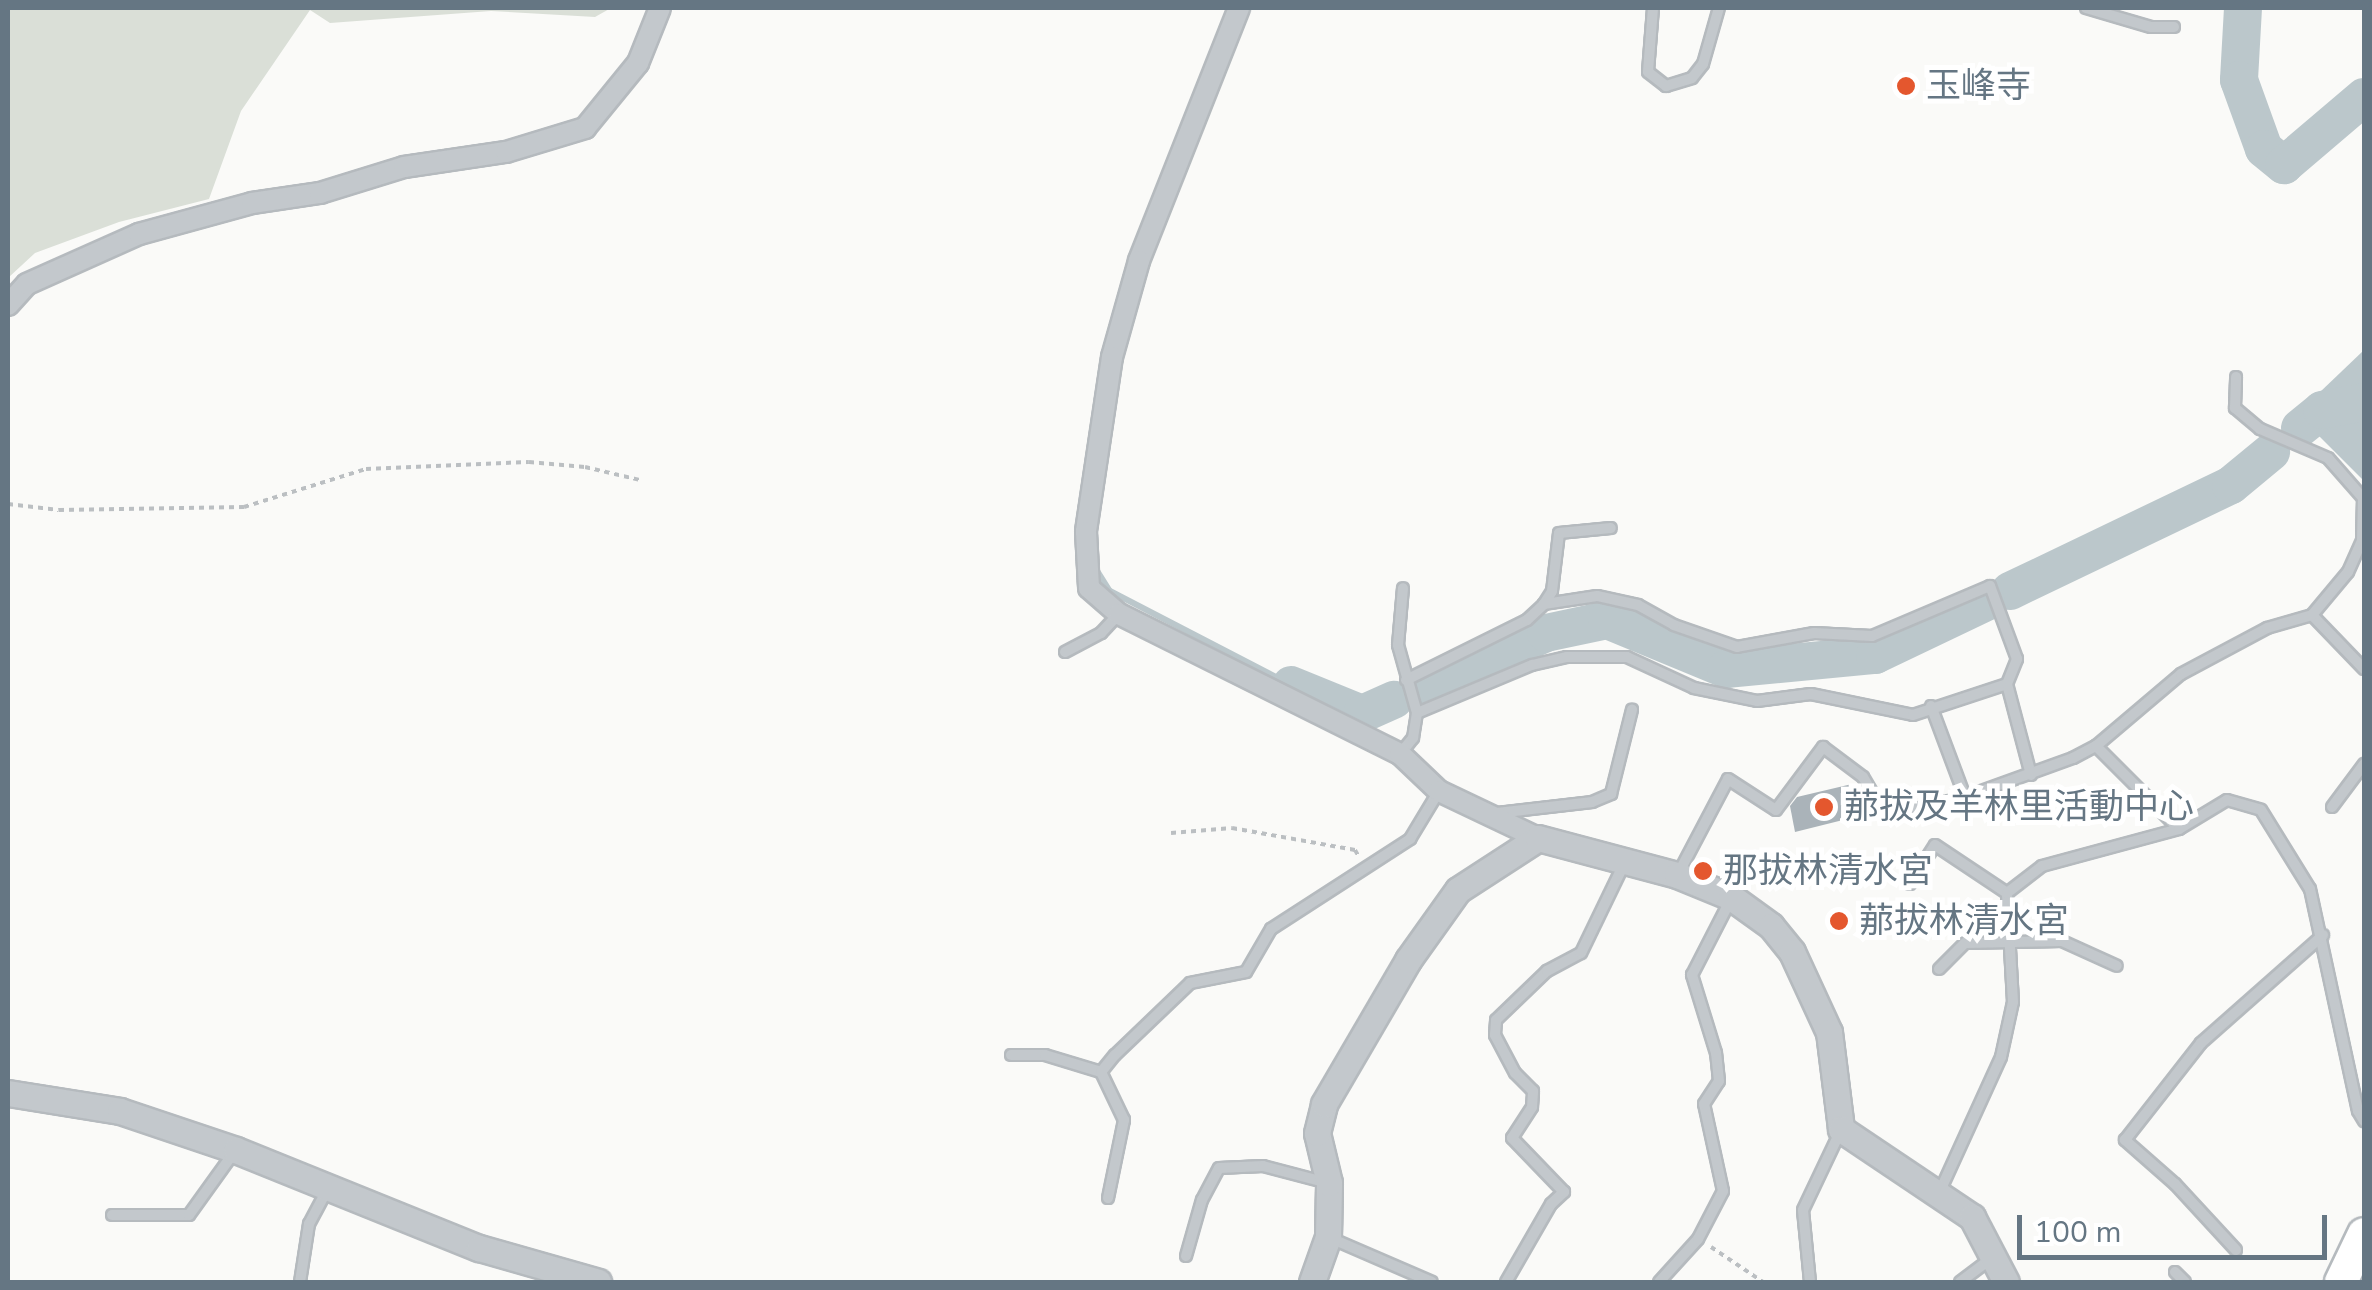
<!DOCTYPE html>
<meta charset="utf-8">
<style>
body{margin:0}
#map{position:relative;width:2372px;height:1290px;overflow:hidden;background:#fafaf8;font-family:"Nunito Sans","Noto Sans TC",sans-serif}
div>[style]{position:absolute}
.green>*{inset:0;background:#dadfd7}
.water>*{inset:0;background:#bbc7cb}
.stream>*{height:6px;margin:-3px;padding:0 3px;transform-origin:3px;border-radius:3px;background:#bbc7cb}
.river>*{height:38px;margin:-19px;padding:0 19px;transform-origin:19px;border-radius:19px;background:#bbc7cb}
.building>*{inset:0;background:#aab3b9}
.path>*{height:4px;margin-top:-2px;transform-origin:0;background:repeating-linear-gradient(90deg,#bbbfc2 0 5px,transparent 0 10px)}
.roads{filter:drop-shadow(2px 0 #b5babe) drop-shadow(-2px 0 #b5babe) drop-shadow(0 2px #b5babe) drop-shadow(0 -2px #b5babe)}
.service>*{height:10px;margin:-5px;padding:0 5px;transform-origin:5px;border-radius:5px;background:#c3c8cc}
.minor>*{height:20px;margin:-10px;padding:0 10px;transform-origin:10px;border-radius:10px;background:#c3c8cc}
.tertiary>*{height:25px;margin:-12.5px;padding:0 12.5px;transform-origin:12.5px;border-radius:12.5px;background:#c3c8cc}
.primary>*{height:32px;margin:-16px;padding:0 16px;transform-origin:16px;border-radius:16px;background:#fff}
.dots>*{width:28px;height:28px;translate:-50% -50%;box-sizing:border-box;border:5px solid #fff;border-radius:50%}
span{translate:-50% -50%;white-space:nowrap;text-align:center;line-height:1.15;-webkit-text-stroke:10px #fff;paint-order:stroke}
.poi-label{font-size:35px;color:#657683}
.left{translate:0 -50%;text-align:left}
.frame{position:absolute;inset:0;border:10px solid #657683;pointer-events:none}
.scale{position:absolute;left:2017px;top:1215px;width:310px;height:45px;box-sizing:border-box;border:5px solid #657683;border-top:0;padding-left:12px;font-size:30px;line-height:35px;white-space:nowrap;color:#657683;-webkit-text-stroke:8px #fff;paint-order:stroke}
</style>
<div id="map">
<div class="green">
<div style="clip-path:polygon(8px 8px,611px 8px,595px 17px,491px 11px,330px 23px,310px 10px,241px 111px,209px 199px,119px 222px,35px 253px,8px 278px)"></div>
</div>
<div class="water">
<div style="clip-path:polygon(2364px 350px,2364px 481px,2297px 414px)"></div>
</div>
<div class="stream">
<div style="left:1096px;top:569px;width:26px;rotate:58deg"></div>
<div style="left:1110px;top:591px;width:204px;rotate:27.4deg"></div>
</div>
<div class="river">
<div style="left:2243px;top:8px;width:72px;rotate:93.2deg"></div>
<div style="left:2239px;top:80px;width:73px;rotate:70.1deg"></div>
<div style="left:2264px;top:149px;width:26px;rotate:39deg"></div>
<div style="left:2284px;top:165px;width:105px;rotate:-40.4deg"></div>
<div style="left:2300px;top:428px;width:28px;rotate:-39deg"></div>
<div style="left:2322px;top:410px;width:43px;rotate:-10.8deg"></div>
<div style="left:2010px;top:591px;width:245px;rotate:-25.6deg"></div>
<div style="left:2231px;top:485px;width:52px;rotate:-39.5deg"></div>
<div style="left:1291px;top:685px;width:77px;rotate:22.2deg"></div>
<div style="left:1362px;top:714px;width:35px;rotate:-24deg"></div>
<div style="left:1426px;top:686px;width:131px;rotate:-23.8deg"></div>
<div style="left:1546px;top:633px;width:62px;rotate:-12deg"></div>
<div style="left:1607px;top:620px;width:129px;rotate:22.4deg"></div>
<div style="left:1726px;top:669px;width:150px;rotate:-5.4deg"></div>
<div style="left:1875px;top:655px;width:123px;rotate:-25.5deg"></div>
</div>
<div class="building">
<div style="clip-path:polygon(1852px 784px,1859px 816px,1795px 832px,1790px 806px,1797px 797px)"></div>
</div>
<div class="path">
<div style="left:8px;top:504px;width:51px;rotate:6.7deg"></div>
<div style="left:59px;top:510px;width:185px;rotate:-0.9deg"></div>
<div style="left:244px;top:507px;width:128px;rotate:-17.3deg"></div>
<div style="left:366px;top:469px;width:163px;rotate:-2.5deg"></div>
<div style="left:529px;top:462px;width:56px;rotate:5.1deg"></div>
<div style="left:585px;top:467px;width:57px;rotate:13.3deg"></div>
<div style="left:1171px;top:833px;width:61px;rotate:-4.7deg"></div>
<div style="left:1232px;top:828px;width:125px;rotate:10.1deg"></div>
<div style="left:1355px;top:850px;width:8px;rotate:60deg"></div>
<div style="left:1711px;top:1247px;width:63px;rotate:33.9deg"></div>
</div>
<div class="roads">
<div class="service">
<div style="left:1653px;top:8px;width:64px;rotate:94.5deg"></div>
<div style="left:1648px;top:72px;width:23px;rotate:38deg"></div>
<div style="left:1666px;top:86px;width:27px;rotate:-17deg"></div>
<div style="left:1692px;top:78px;width:18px;rotate:-52deg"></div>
<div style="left:1703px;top:64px;width:58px;rotate:-74.1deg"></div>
<div style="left:2086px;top:8px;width:68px;rotate:16.3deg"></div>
<div style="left:2151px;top:27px;width:23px"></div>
<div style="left:2312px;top:615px;width:75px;rotate:46.1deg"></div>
<div style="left:1065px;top:652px;width:41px;rotate:-27.8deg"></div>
<div style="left:1101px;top:633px;width:26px;rotate:-47deg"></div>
<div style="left:1406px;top:680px;width:135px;rotate:-26.4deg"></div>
<div style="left:1527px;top:620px;width:23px;rotate:-43deg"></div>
<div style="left:1544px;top:604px;width:15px;rotate:-58deg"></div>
<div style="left:1552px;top:591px;width:58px;rotate:-83.1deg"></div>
<div style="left:1559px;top:533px;width:52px;rotate:-5.5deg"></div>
<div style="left:2007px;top:684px;width:94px;rotate:75.2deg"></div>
<div style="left:1931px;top:706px;width:97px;rotate:69.5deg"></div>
<div style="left:1417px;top:713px;width:125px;rotate:-22.7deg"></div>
<div style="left:1532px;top:665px;width:36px;rotate:-13deg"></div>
<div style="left:1567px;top:657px;width:60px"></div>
<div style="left:1627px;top:657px;width:74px;rotate:24.8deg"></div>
<div style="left:1694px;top:688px;width:64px;rotate:11.7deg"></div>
<div style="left:1757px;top:701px;width:54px;rotate:-7.4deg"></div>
<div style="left:1811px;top:694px;width:104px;rotate:11.6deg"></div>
<div style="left:1913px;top:715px;width:99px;rotate:-18.3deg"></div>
<div style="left:2007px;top:684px;width:27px;rotate:-68deg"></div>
<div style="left:2017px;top:659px;width:78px;rotate:-110.3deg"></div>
<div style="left:1990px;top:586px;width:128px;rotate:157deg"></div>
<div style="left:1872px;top:636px;width:58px;rotate:-177deg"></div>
<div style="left:1814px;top:633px;width:78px;rotate:169.7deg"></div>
<div style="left:1737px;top:647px;width:67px;rotate:-160.8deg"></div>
<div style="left:1674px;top:625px;width:41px;rotate:-150.9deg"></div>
<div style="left:1638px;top:605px;width:42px;rotate:-167.6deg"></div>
<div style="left:1597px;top:596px;width:54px;rotate:171.4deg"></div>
<div style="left:2096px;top:746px;width:117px;rotate:45deg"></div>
<div style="left:1400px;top:754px;width:21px;rotate:-51deg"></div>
<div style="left:1413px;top:738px;width:25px;rotate:-81deg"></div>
<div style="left:1417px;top:713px;width:71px;rotate:-105.6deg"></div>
<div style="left:1398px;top:645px;width:57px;rotate:-85deg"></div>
<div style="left:2332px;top:807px;width:54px;rotate:-53.3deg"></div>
<div style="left:1497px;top:813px;width:96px;rotate:-6.6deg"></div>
<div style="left:1592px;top:802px;width:21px;rotate:-23deg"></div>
<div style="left:1611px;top:794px;width:87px;rotate:-76deg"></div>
<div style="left:1678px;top:874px;width:107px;rotate:-62.2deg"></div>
<div style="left:1728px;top:779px;width:57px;rotate:32.9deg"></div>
<div style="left:1776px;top:810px;width:79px;rotate:-53.3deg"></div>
<div style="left:1823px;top:747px;width:50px;rotate:36.9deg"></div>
<div style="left:1863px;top:777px;width:45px;rotate:59.5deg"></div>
<div style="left:1886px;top:816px;width:81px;rotate:-13.5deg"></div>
<div style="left:1965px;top:797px;width:115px;rotate:-19.9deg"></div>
<div style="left:2073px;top:758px;width:26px;rotate:-28deg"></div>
<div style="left:2096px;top:746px;width:111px;rotate:-40.3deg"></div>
<div style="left:2181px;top:674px;width:98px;rotate:-28.1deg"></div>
<div style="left:2267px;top:628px;width:47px;rotate:-16.1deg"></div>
<div style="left:2312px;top:615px;width:56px;rotate:-50.1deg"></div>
<div style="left:2348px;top:572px;width:34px;rotate:-66deg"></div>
<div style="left:2362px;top:541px;width:43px;rotate:-88.7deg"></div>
<div style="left:2363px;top:498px;width:53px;rotate:-131.2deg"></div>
<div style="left:2328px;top:458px;width:74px;rotate:-156.9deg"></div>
<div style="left:2260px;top:429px;width:33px;rotate:-140deg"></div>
<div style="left:2235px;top:408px;width:31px;rotate:-88deg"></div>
<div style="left:1910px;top:884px;width:46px;rotate:-57.3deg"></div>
<div style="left:1935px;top:845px;width:87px;rotate:33.7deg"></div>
<div style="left:1939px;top:969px;width:37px;rotate:-45deg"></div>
<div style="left:1965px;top:943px;width:97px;rotate:-1.2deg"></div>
<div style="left:2062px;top:941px;width:60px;rotate:24.4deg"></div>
<div style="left:1011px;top:1055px;width:34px"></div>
<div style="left:1045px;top:1055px;width:59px;rotate:16.9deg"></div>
<div style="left:1940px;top:1191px;width:147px;rotate:-65.5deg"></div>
<div style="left:2001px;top:1057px;width:56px;rotate:-77.7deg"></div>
<div style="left:2013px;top:1002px;width:109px;rotate:-93.2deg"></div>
<div style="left:2007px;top:893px;width:44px;rotate:-37.6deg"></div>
<div style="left:2042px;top:866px;width:142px;rotate:-15.1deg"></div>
<div style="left:2179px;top:829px;width:56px;rotate:-31.1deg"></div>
<div style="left:2227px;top:800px;width:35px;rotate:16deg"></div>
<div style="left:2261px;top:810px;width:93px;rotate:58.2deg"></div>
<div style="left:2310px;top:889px;width:227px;rotate:77.8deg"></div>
<div style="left:2358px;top:1111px;width:12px;rotate:59deg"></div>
<div style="left:1108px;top:1198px;width:80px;rotate:-78.4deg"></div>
<div style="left:1124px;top:1120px;width:53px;rotate:-115.6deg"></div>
<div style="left:1101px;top:1072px;width:22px;rotate:-51deg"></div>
<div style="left:1115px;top:1055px;width:104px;rotate:-43.8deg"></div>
<div style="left:1190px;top:983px;width:57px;rotate:-11.1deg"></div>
<div style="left:1246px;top:972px;width:50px;rotate:-59.8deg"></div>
<div style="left:1271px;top:929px;width:166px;rotate:-32.9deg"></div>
<div style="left:1410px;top:839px;width:56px;rotate:-58.9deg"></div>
<div style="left:112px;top:1215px;width:77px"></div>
<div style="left:189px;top:1215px;width:79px;rotate:-54.3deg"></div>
<div style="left:1328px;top:1237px;width:113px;rotate:23.4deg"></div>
<div style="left:2236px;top:1250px;width:90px;rotate:-132.7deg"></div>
<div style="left:2175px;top:1184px;width:67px;rotate:-138.7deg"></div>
<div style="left:2125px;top:1140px;width:123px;rotate:-51.9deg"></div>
<div style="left:2201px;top:1043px;width:163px;rotate:-41.5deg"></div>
<div style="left:1186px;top:1256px;width:58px;rotate:-74.1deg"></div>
<div style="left:1202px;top:1200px;width:36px;rotate:-62deg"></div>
<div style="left:1219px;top:1168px;width:44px;rotate:-2.6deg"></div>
<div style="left:1263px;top:1166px;width:67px;rotate:14.7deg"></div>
<div style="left:2175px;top:1272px;width:14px;rotate:45deg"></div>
<div style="left:300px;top:1282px;width:59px;rotate:-81.2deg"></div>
<div style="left:309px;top:1224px;width:40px;rotate:-62deg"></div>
<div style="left:1506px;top:1282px;width:90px;rotate:-60deg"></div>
<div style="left:1551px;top:1204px;width:18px;rotate:-43deg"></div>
<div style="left:1564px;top:1192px;width:75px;rotate:-133.9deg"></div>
<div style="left:1512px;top:1138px;width:37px;rotate:-57deg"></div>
<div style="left:1532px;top:1107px;width:16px;rotate:-86deg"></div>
<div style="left:1533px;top:1091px;width:25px;rotate:-135deg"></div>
<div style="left:1515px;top:1073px;width:43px;rotate:-117.8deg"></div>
<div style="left:1495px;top:1035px;width:15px;rotate:-86deg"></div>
<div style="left:1496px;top:1020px;width:71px;rotate:-43.9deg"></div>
<div style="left:1547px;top:971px;width:38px;rotate:-28deg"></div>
<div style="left:1581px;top:953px;width:103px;rotate:-64.2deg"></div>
<div style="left:1659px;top:1282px;width:58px;rotate:-47.8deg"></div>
<div style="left:1698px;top:1239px;width:54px;rotate:-62.5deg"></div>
<div style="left:1723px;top:1191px;width:89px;rotate:-102.3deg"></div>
<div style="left:1704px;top:1104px;width:27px;rotate:-57deg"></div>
<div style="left:1719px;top:1081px;width:28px;rotate:-96deg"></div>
<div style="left:1716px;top:1053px;width:82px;rotate:-107.1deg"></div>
<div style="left:1692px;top:975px;width:85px;rotate:-62.8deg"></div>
<div style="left:1810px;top:1282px;width:72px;rotate:-95.6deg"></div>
<div style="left:1803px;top:1210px;width:89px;rotate:-64.6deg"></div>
<div style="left:1960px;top:1282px;width:39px;rotate:-37deg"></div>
</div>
<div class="minor">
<div style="left:1239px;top:8px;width:272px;rotate:111.6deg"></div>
<div style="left:1139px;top:261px;width:100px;rotate:105.7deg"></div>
<div style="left:1112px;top:357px;width:177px;rotate:98.5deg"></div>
<div style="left:1086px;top:532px;width:56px;rotate:86.9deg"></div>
<div style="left:1089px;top:588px;width:40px;rotate:41deg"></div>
<div style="left:1119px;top:614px;width:314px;rotate:26.5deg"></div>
<div style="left:1400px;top:754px;width:54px;rotate:43.5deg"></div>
<div style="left:1439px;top:791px;width:110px;rotate:25.4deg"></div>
<div style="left:8px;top:305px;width:28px;rotate:-48deg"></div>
<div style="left:27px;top:284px;width:123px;rotate:-24.1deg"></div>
<div style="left:139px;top:234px;width:117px;rotate:-15.3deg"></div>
<div style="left:252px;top:203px;width:69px;rotate:-8.4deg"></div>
<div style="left:320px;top:193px;width:88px;rotate:-17.2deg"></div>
<div style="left:404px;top:167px;width:103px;rotate:-8.4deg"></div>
<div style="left:506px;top:152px;width:83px;rotate:-16.9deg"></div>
<div style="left:585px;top:128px;width:84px;rotate:-50.8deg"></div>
<div style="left:638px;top:63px;width:59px;rotate:-68.2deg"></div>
</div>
<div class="tertiary">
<div style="left:8px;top:1093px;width:113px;rotate:9.1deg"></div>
<div style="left:120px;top:1111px;width:122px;rotate:18.6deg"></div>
<div style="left:236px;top:1150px;width:262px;rotate:22deg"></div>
<div style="left:479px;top:1248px;width:124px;rotate:15.9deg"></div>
<div style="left:1312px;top:1282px;width:48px;rotate:-70.4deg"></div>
<div style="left:1328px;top:1237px;width:54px;rotate:-88.9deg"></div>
<div style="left:1329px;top:1183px;width:51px;rotate:-103.5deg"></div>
<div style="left:1317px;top:1133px;width:30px;rotate:-76deg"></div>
<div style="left:1324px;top:1104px;width:167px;rotate:-59.7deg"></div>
<div style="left:1408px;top:960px;width:86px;rotate:-54.5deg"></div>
<div style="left:1458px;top:890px;width:95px;rotate:-33deg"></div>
<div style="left:1538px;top:838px;width:144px;rotate:14.9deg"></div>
<div style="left:1677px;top:875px;width:58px;rotate:22.2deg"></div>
<div style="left:1731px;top:897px;width:49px;rotate:35.9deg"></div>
<div style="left:1771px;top:926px;width:33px;rotate:51deg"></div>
<div style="left:1792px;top:952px;width:88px;rotate:65.2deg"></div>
<div style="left:1829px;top:1032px;width:98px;rotate:82.9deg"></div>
<div style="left:1841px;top:1129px;width:158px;rotate:33.9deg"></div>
<div style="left:1972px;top:1217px;width:73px;rotate:62.4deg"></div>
</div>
<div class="primary">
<div style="left:2341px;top:1282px;width:53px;rotate:-64.4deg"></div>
</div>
</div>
<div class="dots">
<div style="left:1906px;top:86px;background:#e4572e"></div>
<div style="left:1824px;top:807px;background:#e4572e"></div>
<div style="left:1703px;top:871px;background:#e4572e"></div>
<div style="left:1839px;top:921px;background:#e4572e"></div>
</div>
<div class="poi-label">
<span class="left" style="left:1926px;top:86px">玉峰寺</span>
<span class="left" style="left:1844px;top:807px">𦰡拔及羊林里活動中心</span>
<span class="left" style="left:1723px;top:871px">那拔林清水宮</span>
<span class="left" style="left:1859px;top:921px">𦰡拔林清水宮</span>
</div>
<div class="frame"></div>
<div class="scale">100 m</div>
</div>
